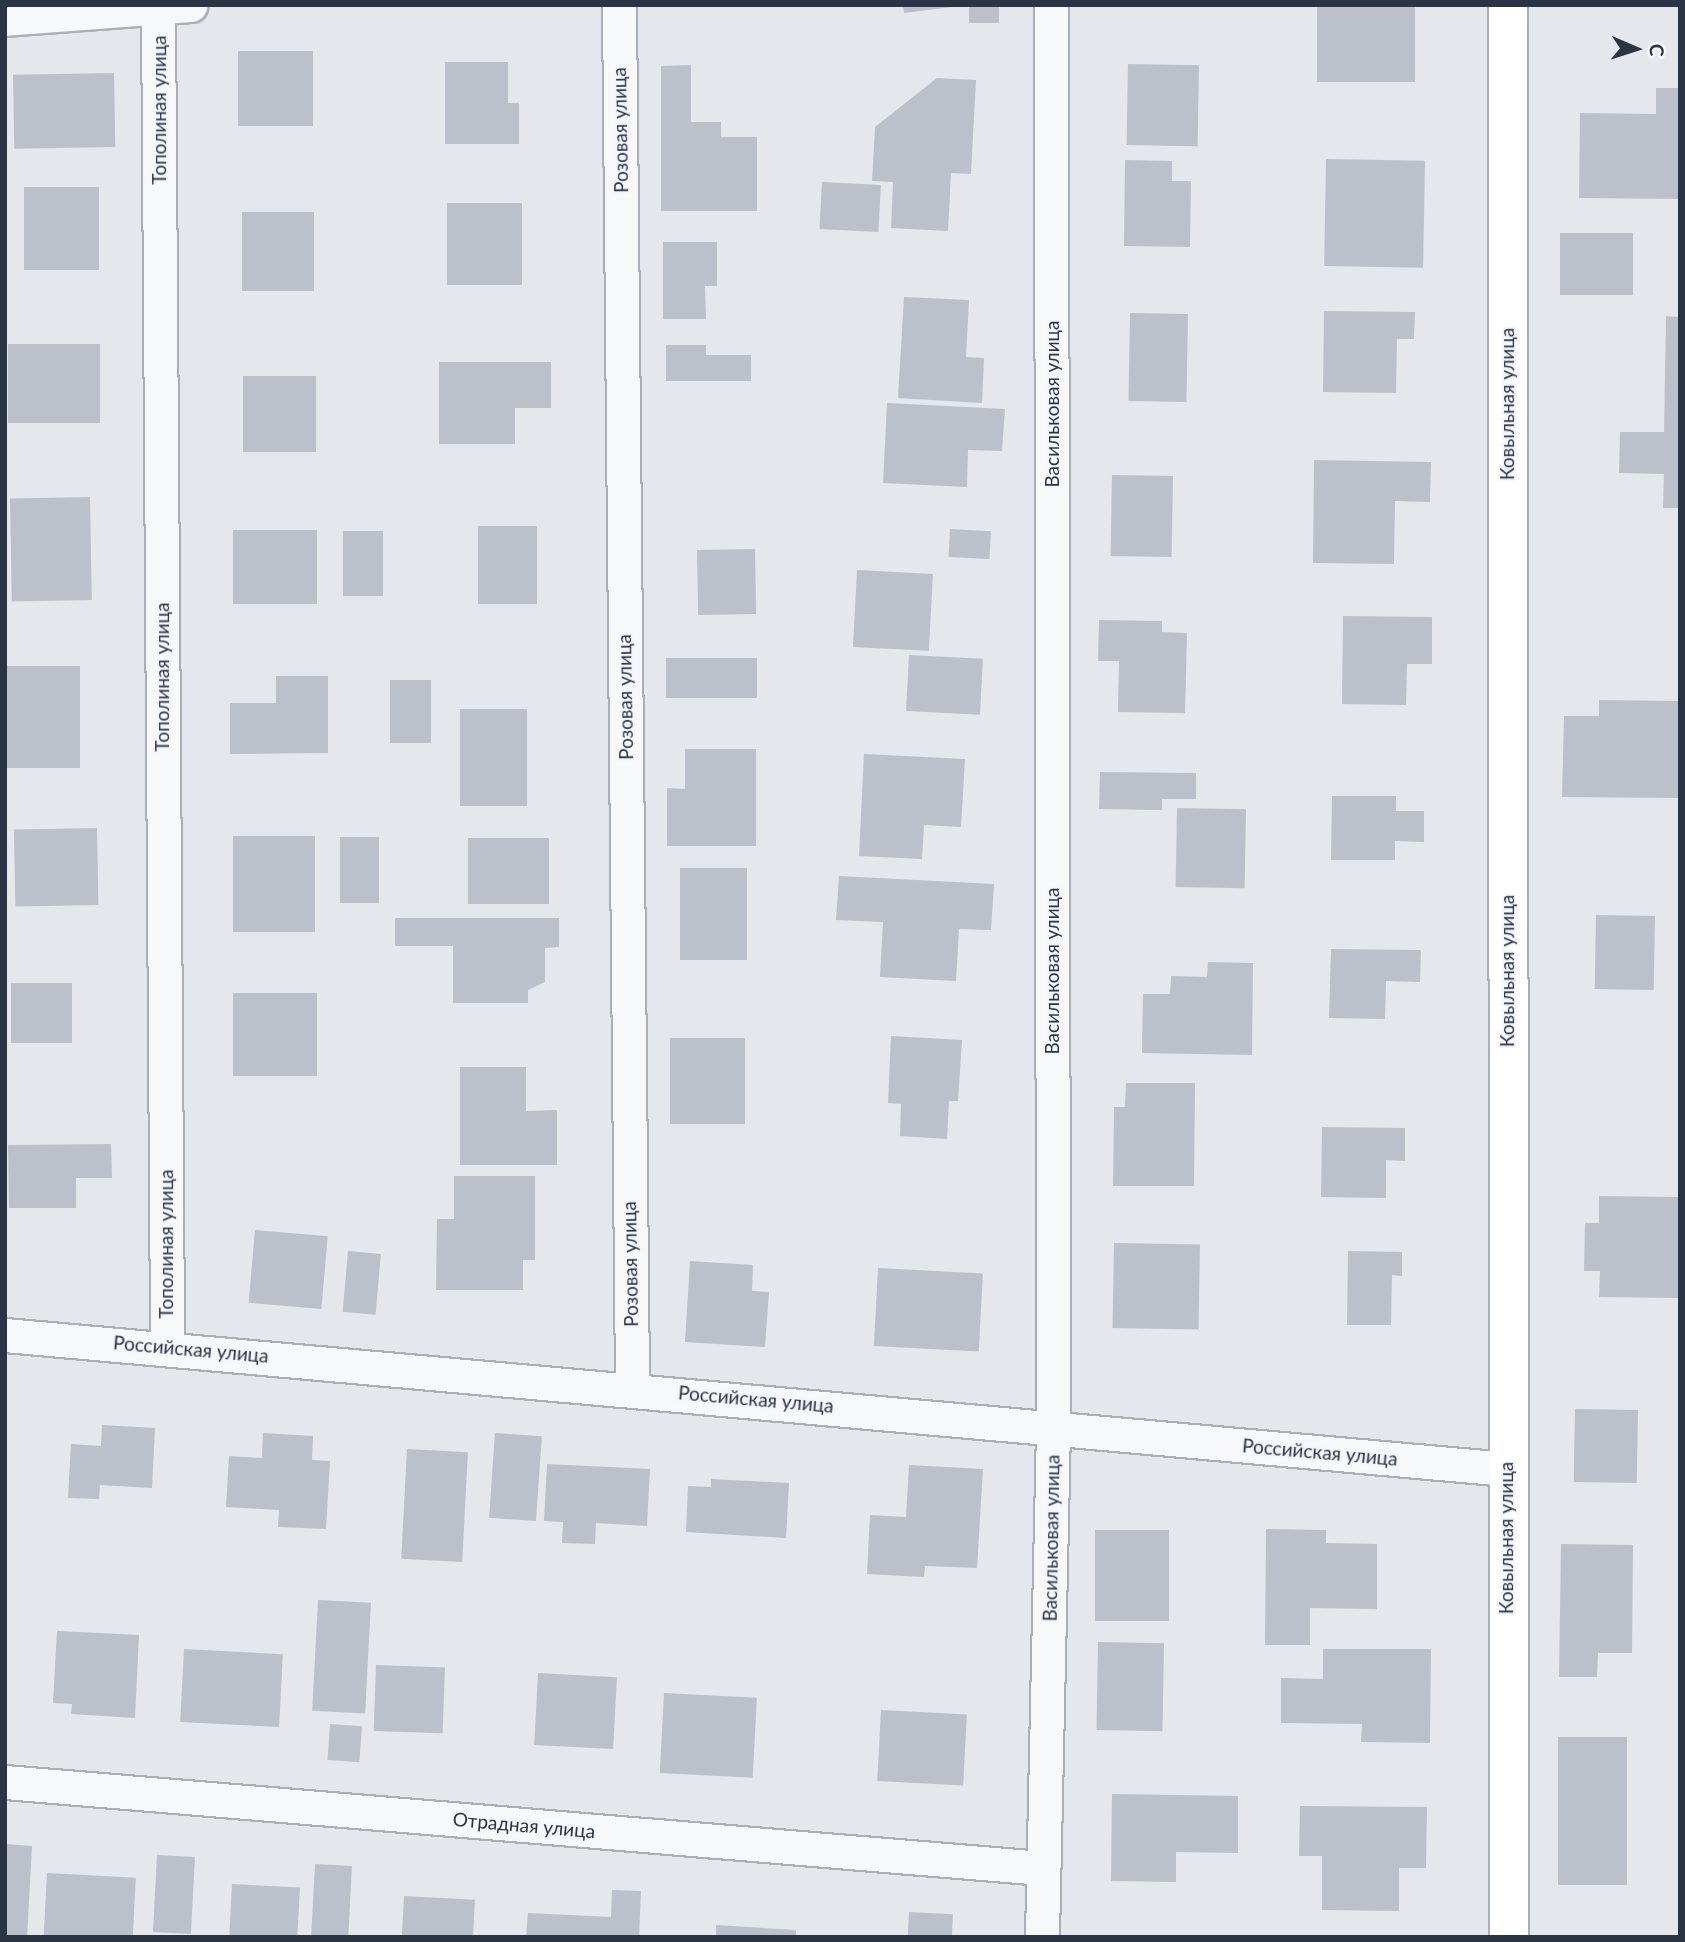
<!DOCTYPE html>
<meta charset="utf-8">
<style>
body{margin:0}
#map{position:relative;width:1685px;height:1942px;overflow:hidden;background:#e4e7ec;font-family:Lato,sans-serif}
div>[style]{position:absolute}
.building>*{inset:0;background:#bbc0ca;transform-origin:0 0}
.roads{filter:drop-shadow(2px 0 #a9aeb7) drop-shadow(-2px 0 #a9aeb7) drop-shadow(0 2px #a9aeb7) drop-shadow(0 -2px #a9aeb7)}
.street>*{height:33px;margin:-16.5px;padding:0 16.5px;transform-origin:16.5px;border-radius:16.5px;background:#f7f8fa}
.secondary>*{height:38px;margin:-19px;padding:0 19px;transform-origin:19px;border-radius:19px;background:#fff}
span{translate:-50% -50%;white-space:nowrap;text-align:center;line-height:1.15;-webkit-text-stroke:5px #f4f6f9;paint-order:stroke}
.street-label{font-size:19px;color:#2b3445}
.frame{position:absolute;inset:0;border:7px solid #2b3445;pointer-events:none}
.north{position:absolute;left:1601px;top:14px;width:70px;height:70px;-webkit-text-stroke:5px #f4f6f9;paint-order:stroke;rotate:93deg;font-size:19px;font-weight:700;line-height:28px;text-align:center;color:#2b3445}
.north::after{content:'';display:block;margin:auto;width:24px;height:32px;background:#2b3445;clip-path:polygon(50% 0,100% 100%,50% 72%,0 100%)}
</style>
<div id="map">
<div class="building">
<div style="clip-path:polygon(903px 5px,952px 5px,952px 7px,904px 13px)"></div>
<div style="left:969px;top:5px;width:30px;height:18px"></div>
<div style="left:1317px;top:5px;width:98px;height:77px"></div>
<div style="left:238px;top:51px;width:75px;height:75px"></div>
<div style="clip-path:polygon(445px 62px,508px 62px,508px 103px,519px 103px,519px 144px,445px 144px)"></div>
<div style="left:1128px;top:64px;width:71px;height:81px;rotate:1deg"></div>
<div style="clip-path:polygon(691px 65px,691px 122px,721px 122px,721px 137px,757px 137px,757px 211px,661px 211px,661px 66px)"></div>
<div style="left:114px;top:73px;width:74px;height:101px;rotate:89deg"></div>
<div style="clip-path:polygon(937px 78px,976px 80px,971px 174px,951px 173px,948px 231px,891px 228px,893px 182px,872px 181px,875px 127px)"></div>
<div style="clip-path:polygon(1656px 88px,1680px 88px,1680px 199px,1579px 198px,1580px 113px,1656px 114px)"></div>
<div style="left:1326px;top:159px;width:99px;height:107px;rotate:1deg"></div>
<div style="clip-path:polygon(1125px 160px,1172px 161px,1172px 181px,1191px 181px,1190px 247px,1124px 246px)"></div>
<div style="left:822px;top:182px;width:59px;height:47px;rotate:3deg"></div>
<div style="left:24px;top:187px;width:75px;height:83px"></div>
<div style="left:522px;top:203px;width:82px;height:75px;rotate:90deg"></div>
<div style="left:242px;top:212px;width:72px;height:79px"></div>
<div style="left:1560px;top:233px;width:73px;height:62px"></div>
<div style="clip-path:polygon(663px 242px,717px 242px,717px 286px,705px 286px,706px 319px,663px 319px)"></div>
<div style="clip-path:polygon(904px 297px,969px 300px,966px 357px,984px 358px,982px 403px,898px 398px)"></div>
<div style="clip-path:polygon(1324px 311px,1415px 312px,1414px 339px,1397px 339px,1396px 393px,1323px 392px)"></div>
<div style="left:1130px;top:313px;width:58px;height:88px;rotate:1deg"></div>
<div style="clip-path:polygon(1666px 316px,1680px 317px,1680px 508px,1663px 508px,1664px 474px,1619px 473px,1620px 432px,1664px 432px)"></div>
<div style="left:100px;top:344px;width:79px;height:92px;rotate:90deg"></div>
<div style="clip-path:polygon(666px 345px,706px 345px,706px 355px,751px 355px,751px 381px,666px 381px)"></div>
<div style="clip-path:polygon(439px 362px,551px 362px,551px 408px,515px 408px,515px 444px,439px 444px)"></div>
<div style="left:243px;top:376px;width:73px;height:76px"></div>
<div style="clip-path:polygon(887px 403px,1005px 409px,1002px 451px,968px 450px,967px 487px,883px 483px)"></div>
<div style="clip-path:polygon(1314px 460px,1431px 462px,1430px 502px,1395px 501px,1394px 564px,1313px 563px)"></div>
<div style="left:1112px;top:475px;width:61px;height:81px;rotate:1deg"></div>
<div style="left:90px;top:497px;width:103px;height:80px;rotate:89deg"></div>
<div style="left:537px;top:526px;width:78px;height:59px;rotate:90deg"></div>
<div style="left:950px;top:529px;width:41px;height:28px;rotate:3deg"></div>
<div style="left:233px;top:530px;width:84px;height:74px"></div>
<div style="left:343px;top:531px;width:40px;height:65px"></div>
<div style="left:755px;top:549px;width:65px;height:58px;rotate:89deg"></div>
<div style="left:857px;top:570px;width:76px;height:77px;rotate:3deg"></div>
<div style="clip-path:polygon(1343px 616px,1432px 617px,1432px 664px,1407px 664px,1406px 705px,1342px 704px)"></div>
<div style="clip-path:polygon(1099px 620px,1162px 621px,1162px 632px,1187px 633px,1185px 713px,1118px 712px,1119px 661px,1098px 661px)"></div>
<div style="left:909px;top:655px;width:74px;height:56px;rotate:3deg"></div>
<div style="left:666px;top:658px;width:91px;height:40px"></div>
<div style="left:7px;top:666px;width:73px;height:102px"></div>
<div style="clip-path:polygon(276px 676px,328px 676px,328px 753px,230px 754px,230px 703px,276px 703px)"></div>
<div style="left:390px;top:680px;width:41px;height:63px"></div>
<div style="clip-path:polygon(1599px 700px,1680px 701px,1680px 798px,1562px 797px,1564px 716px,1599px 716px)"></div>
<div style="left:460px;top:709px;width:67px;height:97px"></div>
<div style="clip-path:polygon(685px 749px,756px 749px,756px 846px,667px 846px,667px 788px,685px 789px)"></div>
<div style="clip-path:polygon(864px 754px,965px 759px,961px 827px,924px 825px,922px 859px,859px 856px)"></div>
<div style="clip-path:polygon(1100px 772px,1196px 773px,1196px 799px,1162px 799px,1162px 810px,1099px 809px)"></div>
<div style="clip-path:polygon(1332px 796px,1396px 796px,1396px 811px,1424px 811px,1424px 842px,1395px 841px,1395px 860px,1331px 860px)"></div>
<div style="left:1177px;top:808px;width:69px;height:79px;rotate:1deg"></div>
<div style="left:97px;top:828px;width:77px;height:83px;rotate:89deg"></div>
<div style="left:233px;top:836px;width:82px;height:96px"></div>
<div style="left:379px;top:837px;width:66px;height:39px;rotate:90deg"></div>
<div style="left:468px;top:838px;width:81px;height:66px"></div>
<div style="left:747px;top:868px;width:92px;height:67px;rotate:90deg"></div>
<div style="clip-path:polygon(839px 876px,994px 884px,991px 930px,959px 929px,956px 981px,880px 977px,883px 922px,836px 920px)"></div>
<div style="left:1596px;top:915px;width:59px;height:74px;rotate:1deg"></div>
<div style="clip-path:polygon(395px 918px,559px 918px,559px 947px,545px 948px,545px 982px,528px 990px,528px 1003px,453px 1003px,453px 946px,395px 946px)"></div>
<div style="clip-path:polygon(1331px 949px,1421px 950px,1420px 982px,1386px 981px,1385px 1019px,1329px 1018px)"></div>
<div style="clip-path:polygon(1208px 962px,1253px 963px,1252px 1055px,1142px 1053px,1143px 994px,1170px 994px,1171px 976px,1207px 977px)"></div>
<div style="left:11px;top:983px;width:61px;height:60px"></div>
<div style="left:233px;top:993px;width:84px;height:83px"></div>
<div style="clip-path:polygon(891px 1036px,962px 1040px,958px 1101px,949px 1101px,947px 1139px,900px 1136px,901px 1104px,888px 1103px)"></div>
<div style="left:670px;top:1038px;width:75px;height:86px"></div>
<div style="clip-path:polygon(460px 1067px,526px 1067px,526px 1111px,557px 1110px,557px 1165px,460px 1165px)"></div>
<div style="clip-path:polygon(1126px 1083px,1195px 1083px,1194px 1186px,1113px 1186px,1114px 1107px,1125px 1107px)"></div>
<div style="clip-path:polygon(1322px 1127px,1405px 1128px,1405px 1161px,1386px 1160px,1386px 1198px,1321px 1197px)"></div>
<div style="clip-path:polygon(111px 1144px,112px 1178px,76px 1178px,76px 1208px,9px 1208px,8px 1145px)"></div>
<div style="clip-path:polygon(454px 1176px,535px 1176px,535px 1260px,523px 1260px,523px 1290px,436px 1290px,437px 1219px,454px 1219px)"></div>
<div style="clip-path:polygon(1599px 1196px,1680px 1197px,1680px 1298px,1599px 1297px,1600px 1271px,1584px 1271px,1585px 1223px,1599px 1223px)"></div>
<div style="left:255px;top:1230px;width:73px;height:73px;rotate:5deg"></div>
<div style="left:1114px;top:1243px;width:86px;height:85px;rotate:1deg"></div>
<div style="left:348px;top:1251px;width:33px;height:61px;rotate:5deg"></div>
<div style="clip-path:polygon(1348px 1251px,1402px 1252px,1402px 1276px,1392px 1275px,1391px 1325px,1347px 1325px)"></div>
<div style="clip-path:polygon(690px 1261px,753px 1265px,752px 1291px,769px 1292px,765px 1347px,685px 1342px)"></div>
<div style="left:878px;top:1268px;width:105px;height:78px;rotate:3deg"></div>
<div style="left:1575px;top:1409px;width:63px;height:73px;rotate:1deg"></div>
<div style="clip-path:polygon(102px 1425px,155px 1428px,152px 1488px,100px 1485px,99px 1499px,68px 1498px,71px 1444px,101px 1446px)"></div>
<div style="clip-path:polygon(263px 1433px,313px 1436px,312px 1460px,330px 1461px,326px 1529px,278px 1527px,279px 1510px,226px 1507px,229px 1456px,262px 1458px)"></div>
<div style="left:495px;top:1433px;width:47px;height:85px;rotate:4deg"></div>
<div style="left:407px;top:1449px;width:61px;height:110px;rotate:3deg"></div>
<div style="clip-path:polygon(547px 1464px,650px 1469px,647px 1526px,596px 1523px,595px 1544px,562px 1543px,563px 1522px,544px 1521px)"></div>
<div style="clip-path:polygon(909px 1465px,983px 1469px,977px 1568px,925px 1566px,924px 1577px,867px 1574px,870px 1515px,906px 1517px)"></div>
<div style="clip-path:polygon(711px 1479px,789px 1483px,786px 1538px,686px 1532px,688px 1486px,711px 1487px)"></div>
<div style="clip-path:polygon(1266px 1529px,1326px 1530px,1326px 1543px,1377px 1544px,1377px 1609px,1310px 1608px,1310px 1645px,1265px 1645px)"></div>
<div style="left:1095px;top:1530px;width:74px;height:91px"></div>
<div style="clip-path:polygon(1561px 1544px,1633px 1545px,1632px 1653px,1598px 1653px,1597px 1677px,1559px 1677px)"></div>
<div style="left:318px;top:1600px;width:53px;height:111px;rotate:3deg"></div>
<div style="clip-path:polygon(57px 1631px,139px 1635px,135px 1718px,71px 1714px,72px 1704px,53px 1703px)"></div>
<div style="left:1098px;top:1642px;width:66px;height:88px;rotate:1deg"></div>
<div style="left:184px;top:1649px;width:99px;height:73px;rotate:3deg"></div>
<div style="clip-path:polygon(1323px 1649px,1431px 1649px,1430px 1743px,1361px 1742px,1362px 1724px,1281px 1723px,1281px 1678px,1323px 1679px)"></div>
<div style="left:376px;top:1665px;width:69px;height:66px;rotate:2deg"></div>
<div style="left:538px;top:1673px;width:79px;height:72px;rotate:3deg"></div>
<div style="left:664px;top:1693px;width:93px;height:80px;rotate:3deg"></div>
<div style="left:881px;top:1710px;width:86px;height:71px;rotate:3deg"></div>
<div style="left:330px;top:1724px;width:32px;height:36px;rotate:4deg"></div>
<div style="left:1558px;top:1737px;width:69px;height:148px"></div>
<div style="clip-path:polygon(1112px 1794px,1238px 1796px,1238px 1853px,1176px 1852px,1176px 1882px,1111px 1881px)"></div>
<div style="clip-path:polygon(1300px 1806px,1427px 1807px,1426px 1868px,1399px 1868px,1399px 1911px,1322px 1910px,1322px 1856px,1299px 1856px)"></div>
<div style="clip-path:polygon(5px 1844px,32px 1846px,27px 1937px,5px 1937px)"></div>
<div style="left:157px;top:1855px;width:38px;height:77px;rotate:3deg"></div>
<div style="left:315px;top:1864px;width:37px;height:73px;rotate:3deg"></div>
<div style="left:47px;top:1873px;width:89px;height:64px;rotate:3deg"></div>
<div style="left:232px;top:1884px;width:68px;height:53px;rotate:3deg"></div>
<div style="clip-path:polygon(612px 1890px,641px 1891px,639px 1937px,526px 1937px,528px 1913px,611px 1917px)"></div>
<div style="left:404px;top:1896px;width:71px;height:41px;rotate:3deg"></div>
<div style="left:909px;top:1912px;width:44px;height:25px;rotate:3deg"></div>
<div style="clip-path:polygon(716px 1925px,796px 1930px,796px 1937px,716px 1937px)"></div>
</div>
<div class="roads">
<div class="street">
<div style="left:619px;top:5px;width:1383px;rotate:89.46deg"></div>
<div style="left:158px;top:8px;width:1339px;rotate:89.61deg"></div>
<div style="left:5px;top:19px;width:186px;rotate:-4.3deg"></div>
<div style="left:5px;top:1335px;width:1507px;rotate:5.1deg"></div>
<div style="left:5px;top:1782px;width:1042px;rotate:4.74deg"></div>
<div style="left:1042px;top:1937px;width:510px;rotate:-88.76deg"></div>
<div style="left:1053px;top:1427px;width:1422px;rotate:-90.08deg"></div>
</div>
<div class="secondary">
<div style="left:1508px;top:5px;width:1932px;rotate:89.97deg"></div>
</div>
</div>
<div class="street-label">
<span style="left:159px;top:110px;rotate:-90deg">Тополиная улица</span>
<span style="left:620px;top:130px;rotate:-91deg">Розовая улица</span>
<span style="left:1052px;top:404px;rotate:-90deg">Васильковая улица</span>
<span style="left:1507px;top:404px;rotate:-90deg">Ковыльная улица</span>
<span style="left:162px;top:677px;rotate:-90deg">Тополиная улица</span>
<span style="left:625px;top:697px;rotate:-91deg">Розовая улица</span>
<span style="left:1052px;top:971px;rotate:-90deg">Васильковая улица</span>
<span style="left:1507px;top:971px;rotate:-90deg">Ковыльная улица</span>
<span style="left:166px;top:1244px;rotate:-90deg">Тополиная улица</span>
<span style="left:630px;top:1264px;rotate:-91deg">Розовая улица</span>
<span style="left:191px;top:1349px;rotate:5deg">Российская улица</span>
<span style="left:756px;top:1399px;rotate:5deg">Российская улица</span>
<span style="left:1320px;top:1452px;rotate:5deg">Российская улица</span>
<span style="left:1051px;top:1538px;rotate:-89deg">Васильковая улица</span>
<span style="left:1506px;top:1538px;rotate:-90deg">Ковыльная улица</span>
<span style="left:524px;top:1825px;rotate:5deg">Отрадная улица</span>
</div>
<div class="frame"></div>
<div class="north">С</div>
</div>
